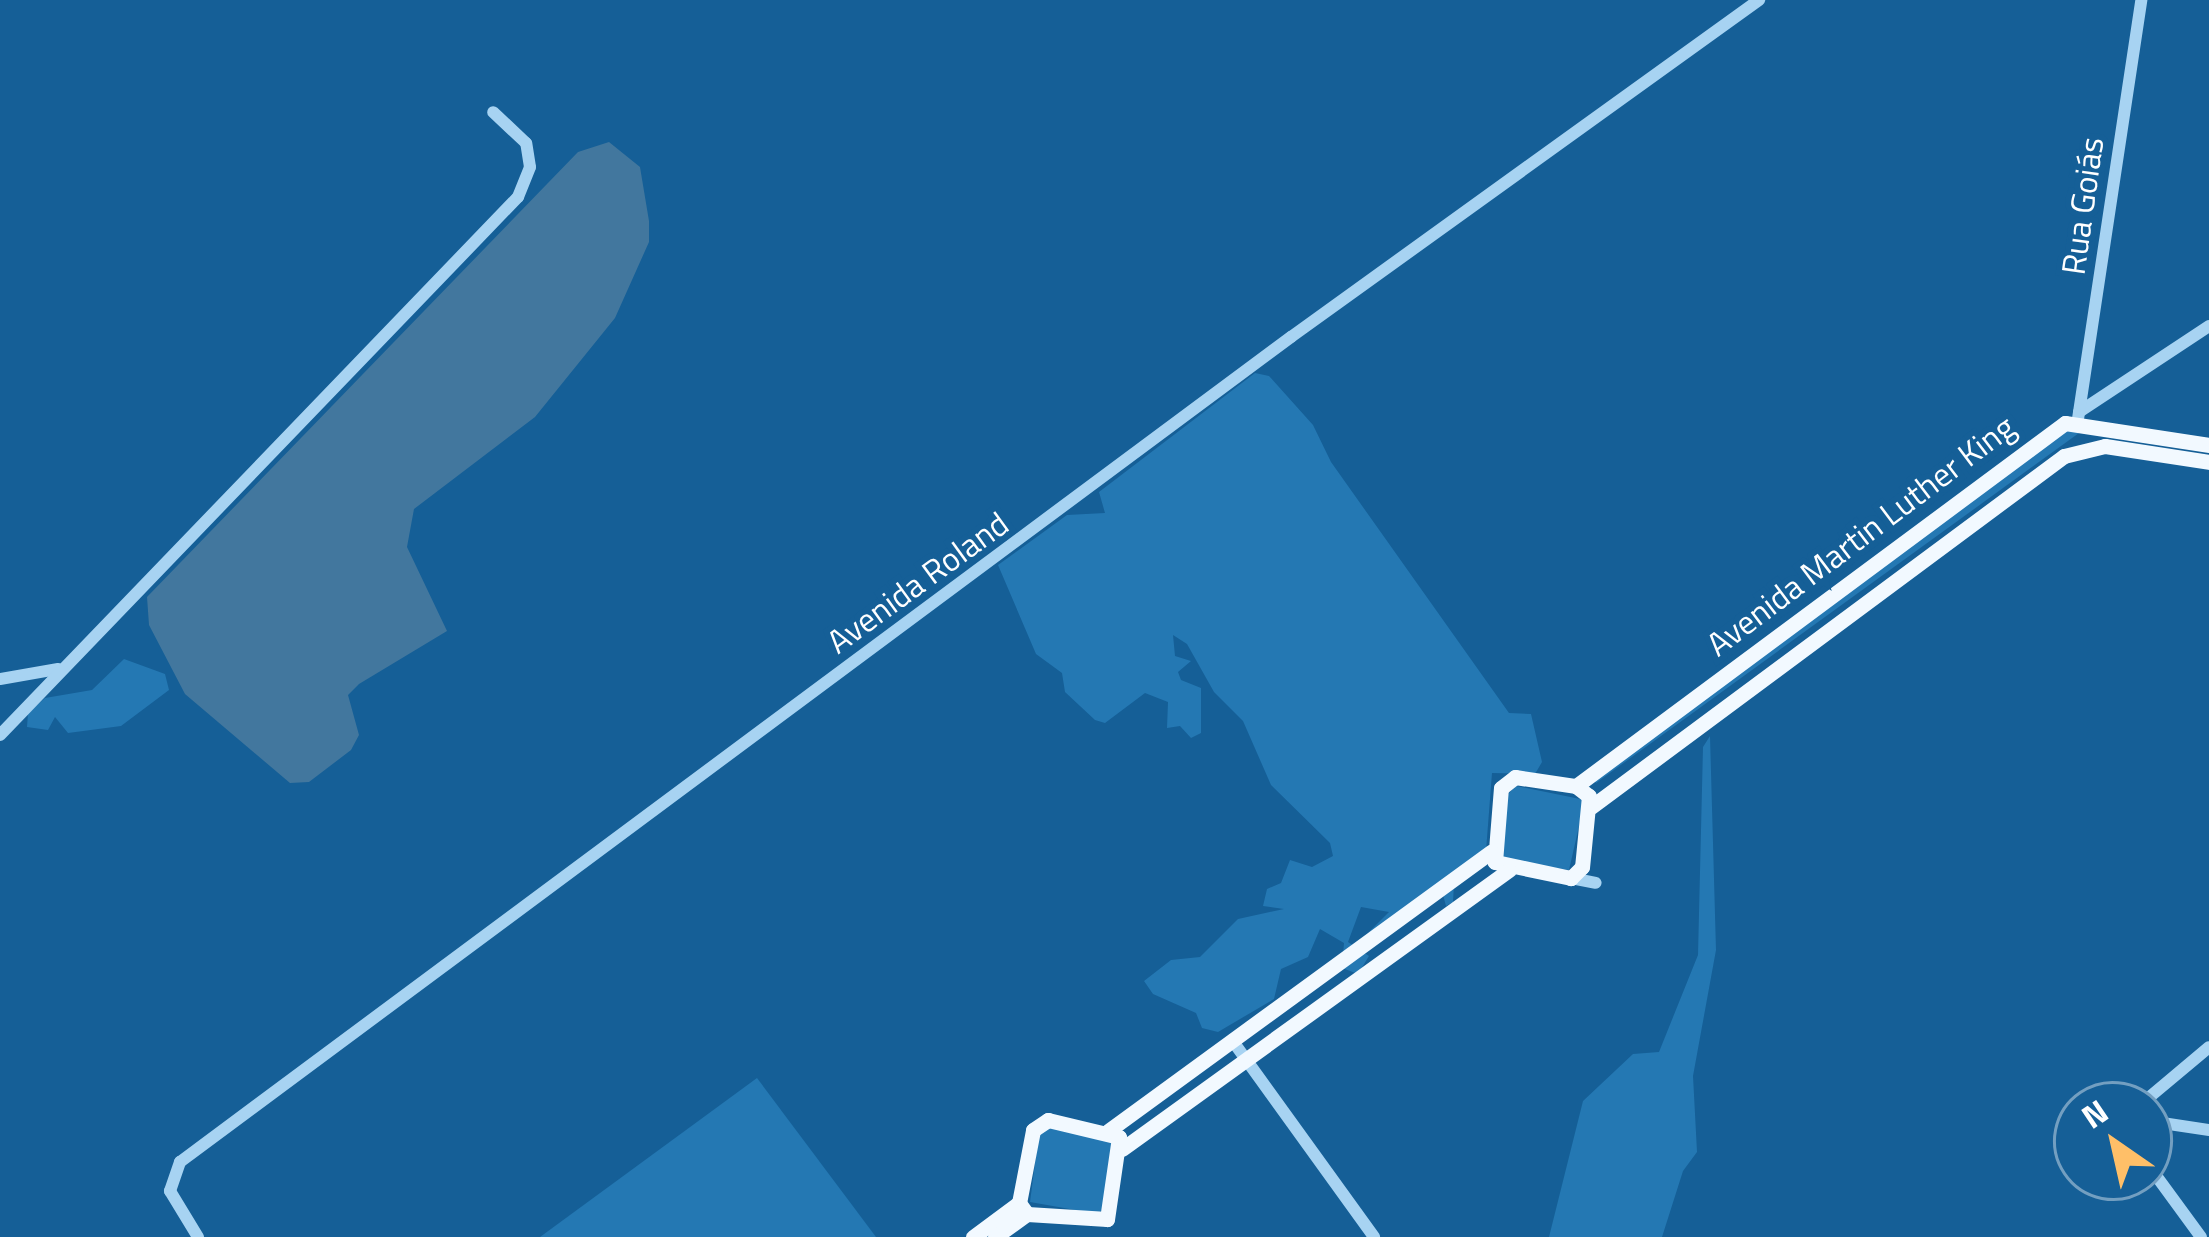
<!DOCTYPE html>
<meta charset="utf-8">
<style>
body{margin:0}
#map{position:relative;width:2209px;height:1237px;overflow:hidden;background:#155f97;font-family:"Titillium Web",sans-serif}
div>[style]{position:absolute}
.green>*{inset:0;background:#2478b3}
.water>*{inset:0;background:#42779e}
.minor>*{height:12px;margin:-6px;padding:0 6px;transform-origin:6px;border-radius:6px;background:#a7d3f2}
.major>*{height:15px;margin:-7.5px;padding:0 7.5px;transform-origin:7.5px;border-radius:7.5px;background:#f2f9ff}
span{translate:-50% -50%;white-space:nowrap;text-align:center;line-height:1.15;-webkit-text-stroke:12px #155f97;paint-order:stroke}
.street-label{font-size:33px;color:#fff}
.north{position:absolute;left:2053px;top:1081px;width:120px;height:120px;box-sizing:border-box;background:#155f97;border:3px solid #739fc1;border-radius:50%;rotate:326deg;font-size:33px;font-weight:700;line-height:48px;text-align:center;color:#fff}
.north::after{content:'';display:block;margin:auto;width:42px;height:54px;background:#ffbf68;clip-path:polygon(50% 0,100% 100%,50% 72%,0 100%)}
</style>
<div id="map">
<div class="green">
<div style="clip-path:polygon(1255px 373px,1269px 376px,1313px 425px,1331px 462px,1509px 713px,1531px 714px,1542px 762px,1535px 774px,1492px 773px,1486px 851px,1454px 884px,1453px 902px,1446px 906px,1442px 891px,1367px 934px,1389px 912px,1361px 907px,1348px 942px,1369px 956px,1358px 974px,1342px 968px,1344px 943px,1320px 929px,1308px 957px,1281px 969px,1274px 999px,1218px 1032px,1202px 1028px,1196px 1013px,1153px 994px,1144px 981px,1171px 960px,1200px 957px,1238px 919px,1284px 909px,1263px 906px,1267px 889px,1281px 883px,1290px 860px,1312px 867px,1333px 856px,1330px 843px,1271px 785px,1243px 721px,1214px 692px,1187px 644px,1173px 635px,1175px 656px,1191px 661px,1178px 672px,1181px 680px,1201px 688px,1201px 733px,1191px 738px,1180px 726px,1167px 728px,1168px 702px,1145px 693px,1105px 723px,1095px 720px,1065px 692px,1062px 673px,1036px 654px,998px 565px,1067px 515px,1105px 513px,1099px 492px)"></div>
<div style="clip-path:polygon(2074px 425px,2079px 433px,1596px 783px,1592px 777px)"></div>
<div style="clip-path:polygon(124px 659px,165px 674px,169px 690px,121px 726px,68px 733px,55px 717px,48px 730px,27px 727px,28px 713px,45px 698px,92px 690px)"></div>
<div style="clip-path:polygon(1710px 736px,1716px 950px,1693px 1076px,1697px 1152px,1683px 1171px,1662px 1237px,1549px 1237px,1583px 1101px,1633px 1054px,1659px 1052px,1698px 955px,1703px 747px)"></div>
<div style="clip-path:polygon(1516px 786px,1585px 800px,1569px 870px,1498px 859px,1507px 795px)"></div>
<div style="clip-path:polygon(757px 1078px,876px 1237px,540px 1237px)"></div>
<div style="clip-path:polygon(1048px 1126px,1112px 1142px,1106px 1206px,1098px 1214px,1030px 1202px,1039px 1132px)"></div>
</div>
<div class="water">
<div style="clip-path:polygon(609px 142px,640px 167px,649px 221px,649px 242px,615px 318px,535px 417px,414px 509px,407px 547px,447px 631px,359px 684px,348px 695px,359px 735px,351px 750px,309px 782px,290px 783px,185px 694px,149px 625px,147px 597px,578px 152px)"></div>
</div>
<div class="minor">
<div style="left:2079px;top:412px;width:156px;rotate:-33.5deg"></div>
<div style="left:2078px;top:419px;width:424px;rotate:-81.4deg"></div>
<div style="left:0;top:679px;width:59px;rotate:-9.8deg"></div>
<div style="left:0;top:735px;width:747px;rotate:-46.09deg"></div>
<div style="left:518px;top:197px;width:32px;rotate:-68deg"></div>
<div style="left:530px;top:167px;width:24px;rotate:-99deg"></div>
<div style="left:526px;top:143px;width:45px;rotate:-136.8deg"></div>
<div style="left:1571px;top:878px;width:25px;rotate:11deg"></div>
<div style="left:1232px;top:1040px;width:243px;rotate:54.2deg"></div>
<div style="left:2140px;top:1105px;width:90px;rotate:-40deg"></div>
<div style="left:2149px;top:1121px;width:61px;rotate:8.5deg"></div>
<div style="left:2149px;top:1166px;width:88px;rotate:53.8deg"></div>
<div style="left:198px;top:1237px;width:54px;rotate:-121.3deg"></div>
<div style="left:170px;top:1191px;width:31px;rotate:-71deg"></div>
<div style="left:180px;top:1162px;width:1384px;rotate:-36.6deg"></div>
<div style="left:1291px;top:337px;width:577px;rotate:-35.76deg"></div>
</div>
<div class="major">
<div style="left:1515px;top:777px;width:62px;rotate:8.4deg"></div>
<div style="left:1576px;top:786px;width:16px;rotate:38deg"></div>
<div style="left:1589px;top:796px;width:71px;rotate:95.6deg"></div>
<div style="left:1582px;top:867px;width:16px;rotate:135deg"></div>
<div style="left:1571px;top:878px;width:78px;rotate:-168.1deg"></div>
<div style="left:1495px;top:862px;width:74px;rotate:-85.4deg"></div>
<div style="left:1501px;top:788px;width:18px;rotate:-38deg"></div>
<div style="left:1576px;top:786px;width:609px;rotate:-36.59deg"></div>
<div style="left:2065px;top:423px;width:146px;rotate:8.7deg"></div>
<div style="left:1591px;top:807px;width:589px;rotate:-36.58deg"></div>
<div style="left:2064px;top:456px;width:42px;rotate:-13.7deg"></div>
<div style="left:2105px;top:446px;width:105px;rotate:8.7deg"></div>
<div style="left:1048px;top:1120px;width:73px;rotate:13.5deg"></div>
<div style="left:1119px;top:1137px;width:83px;rotate:98.3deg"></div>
<div style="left:1107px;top:1219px;width:80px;rotate:-176.4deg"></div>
<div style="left:1027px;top:1214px;width:14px;rotate:-126deg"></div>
<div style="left:1019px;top:1203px;width:74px;rotate:-79.1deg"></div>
<div style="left:1033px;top:1130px;width:18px;rotate:-34deg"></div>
<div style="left:1108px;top:1131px;width:474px;rotate:-36.1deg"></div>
<div style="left:1122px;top:1149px;width:477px;rotate:-35.8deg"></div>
<div style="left:973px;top:1237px;width:57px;rotate:-36.5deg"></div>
<div style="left:995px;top:1237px;width:39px;rotate:-36deg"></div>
</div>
<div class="street-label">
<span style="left:2083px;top:206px;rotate:-82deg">Rua Goiás</span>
<span style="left:1861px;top:536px;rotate:-37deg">Avenida Martin Luther King</span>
<span style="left:918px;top:583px;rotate:-36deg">Avenida Roland</span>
</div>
<div class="north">N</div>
</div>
